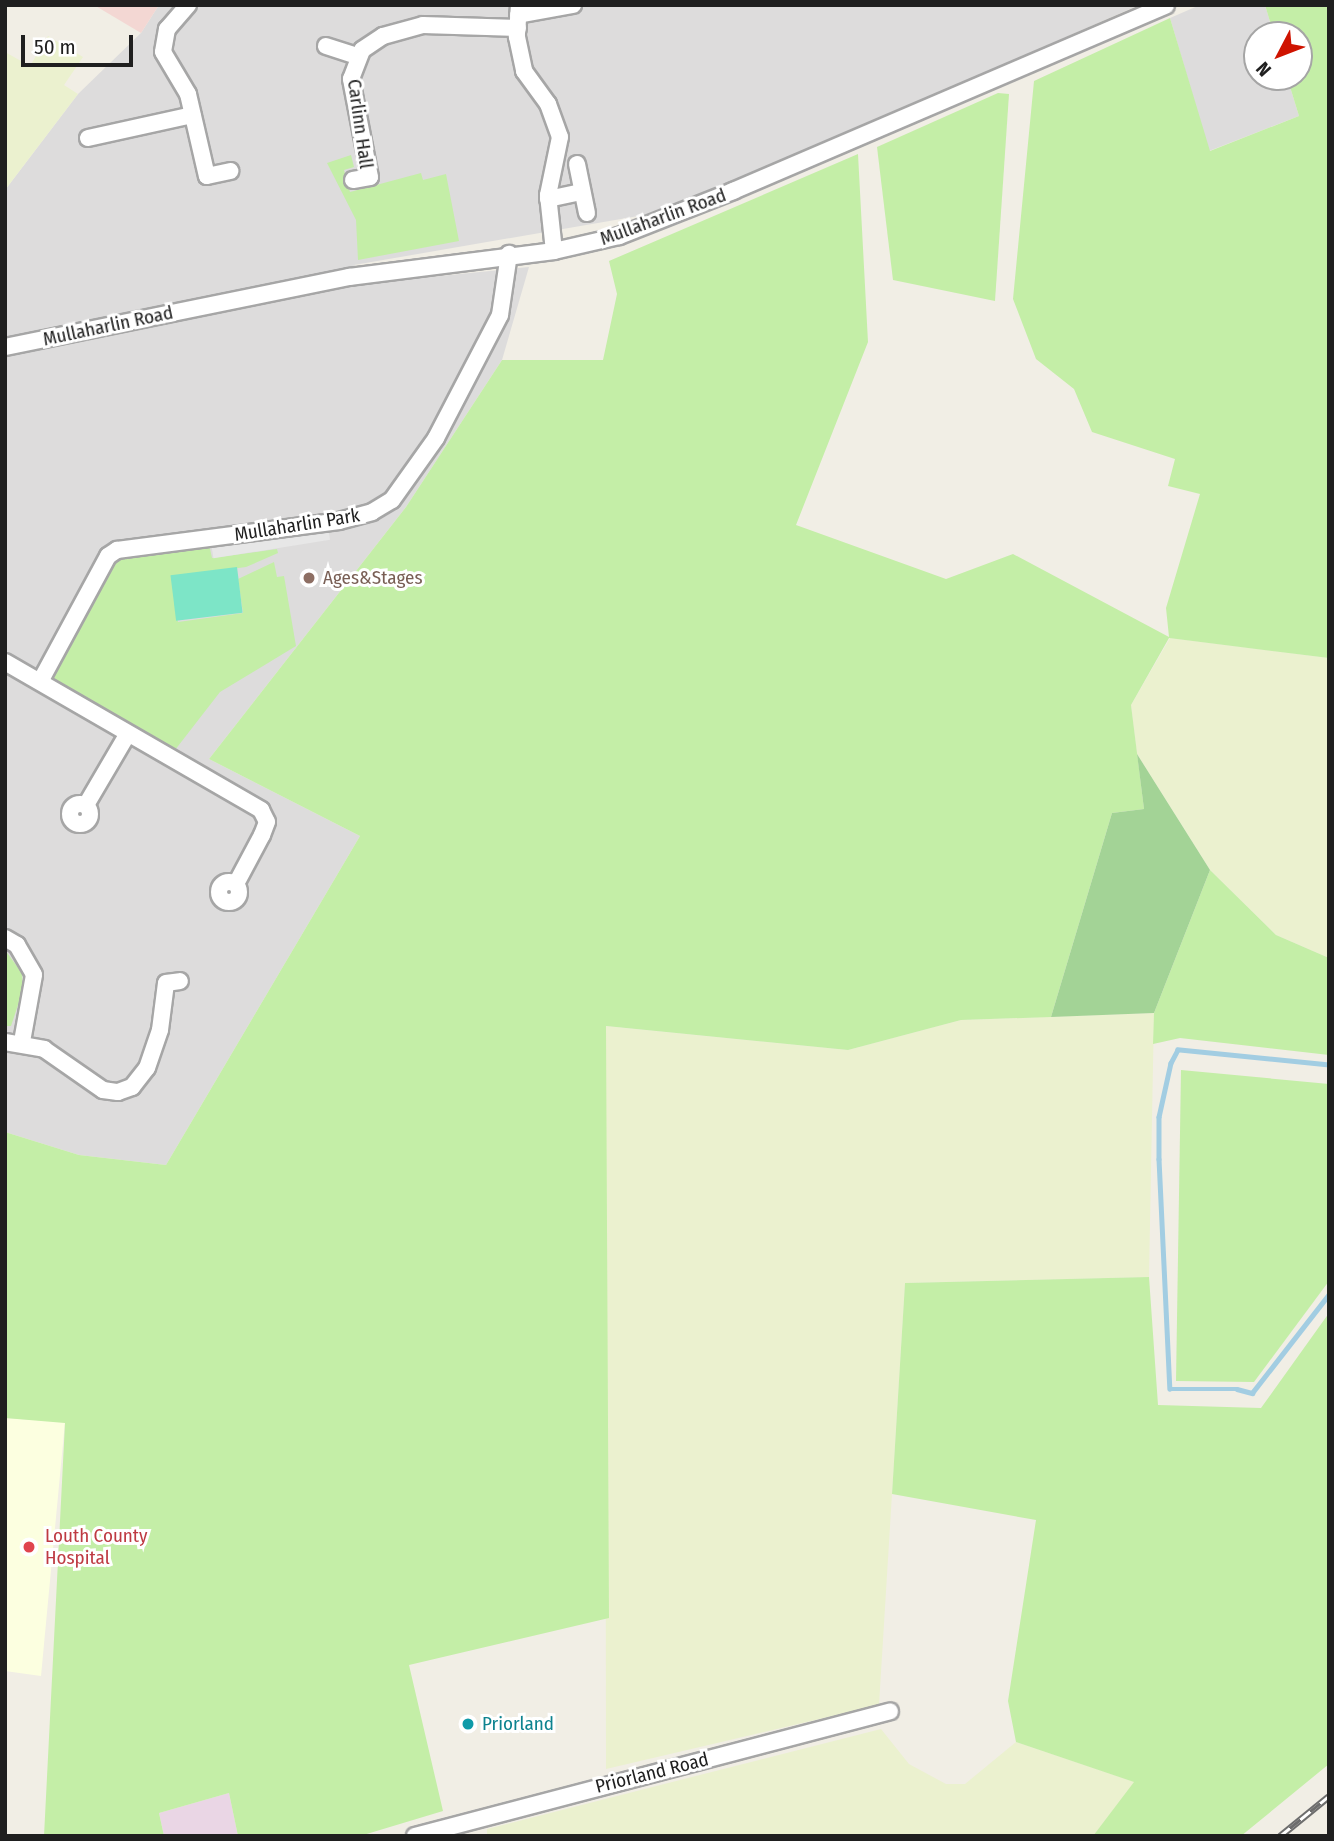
<!DOCTYPE html>
<style>
body{margin:0}
#map{position:relative;width:1334px;height:1841px;overflow:hidden;background:#f1eee5;font-family:"Fira Sans Condensed",sans-serif}
div>[style]{position:absolute}
.residential>*{inset:0;background:#dddcdc}
.commercial>*{inset:0;background:#f3d7d3}
.industrial>*{inset:0;background:#ead6e5}
.education>*{inset:0;background:#fcffe0}
.farmland>*{inset:0;background:#ebf1cf}
.grass>*{inset:0;background:#c4eea7}
.forest>*{inset:0;background:#a3d396}
.pitch>*{inset:0;background:#7de5c7;transform-origin:0 0}
.parking>*{inset:0;background:#e7e7e7;transform-origin:0 0}
.stream>*{height:4.5px;margin:-2.25px;padding:0 2.25px;transform-origin:2.25px;border-radius:2.25px;background:#a2cde2}
.roads{filter:drop-shadow(2px 0 #a6a6a6) drop-shadow(-2px 0 #a6a6a6) drop-shadow(0 2px #a6a6a6) drop-shadow(0 -2px #a6a6a6)}
.minor>*{height:16px;margin:-8px;padding:0 8px;transform-origin:8px;border-radius:8px;background:#fff}
.minor>.ring{margin:-8px;padding:0;box-sizing:content-box;background:none;border:16px solid #fff;border-radius:50%}
.rail>*{height:7px;margin-top:-3.5px;transform-origin:0;background:repeating-linear-gradient(90deg,#fff 0 13px,#6d6d6d 0 26px);box-sizing:border-box;border-block:2px solid #6d6d6d}
.dots>*{width:19px;height:19px;translate:-50% -50%;box-sizing:border-box;border:4px solid #fff;border-radius:50%}
span{translate:-50% -50%;white-space:nowrap;text-align:center;line-height:1.15;-webkit-text-stroke:6px #fff;paint-order:stroke}
.street-label{font-size:19px;color:#1f1f1f}
.education-label{font-size:19px;color:#785e54}
.left{translate:0 -50%;text-align:left}
.health-label{font-size:19px;color:#be3a42}
.culture-label{font-size:19px;color:#0d838f}
.frame{position:absolute;inset:0;border:7px solid #1f1f1f;pointer-events:none}
.north{position:absolute;left:1243px;top:21px;width:70px;height:70px;box-sizing:border-box;background:#fff;border:2px solid #a5a5a5;border-radius:50%;rotate:228deg;font-size:19px;font-weight:700;line-height:28px;text-align:center;color:#1f1f1f}
.north::after{content:'';display:block;margin:auto;width:24px;height:32px;background:#cf1300;clip-path:polygon(50% 0,100% 100%,50% 72%,0 100%)}
.scale{position:absolute;left:21px;top:35px;width:112px;height:32px;box-sizing:border-box;border:4px solid #1f1f1f;border-top:0;padding-left:9px;font-size:21px;line-height:24px;white-space:nowrap;color:#1f1f1f;-webkit-text-stroke:5px #fff;paint-order:stroke}
</style>
<div id="map">
<div class="residential">
<div style="clip-path:polygon(159px 5px,1139px 5px,673px 210px,354px 265px,389px 281px,529px 267px,502px 360px,406px 507px,209px 759px,360px 836px,166px 1165px,79px 1155px,5px 1132px,5px 190px,78px 94px,141px 33px)"></div>
<div style="clip-path:polygon(1200px 5px,1265px 5px,1274px 35px,1257px 35px,1257px 77px,1287px 77px,1299px 116px,1209px 151px,1170px 18px)"></div>
</div>
<div class="commercial">
<div style="clip-path:polygon(94px 5px,159px 5px,141px 33px)"></div>
</div>
<div class="industrial">
<div style="clip-path:polygon(229px 1793px,238px 1836px,164px 1836px,159px 1813px)"></div>
</div>
<div class="education">
<div style="clip-path:polygon(5px 1418px,65px 1422px,41px 1676px,5px 1671px)"></div>
</div>
<div class="farmland">
<div style="clip-path:polygon(48px 36px,83px 57px,64px 85px,78px 94px,5px 190px,5px 52px,30px 66px)"></div>
<div style="clip-path:polygon(1170px 638px,1329px 658px,1329px 958px,1276px 935px,1210px 870px,1137px 754px,1131px 705px)"></div>
<div style="clip-path:polygon(1154px 1013px,1149px 1277px,905px 1283px,879px 1705px,606px 1769px,605px 1026px,848px 1050px,961px 1020px)"></div>
<div style="clip-path:polygon(881px 1729px,909px 1764px,946px 1784px,965px 1784px,1016px 1742px,1135px 1782px,1093px 1836px,487px 1836px,487px 1829px)"></div>
</div>
<div class="grass">
<div style="clip-path:polygon(1265px 5px,1329px 5px,1329px 658px,1169px 638px,1131px 705px,1144px 809px,1112px 813px,1051px 1017px,961px 1020px,848px 1050px,606px 1026px,609px 1618px,409px 1665px,443px 1811px,360px 1836px,238px 1836px,229px 1793px,159px 1813px,164px 1836px,44px 1836px,65px 1423px,5px 1418px,5px 1132px,79px 1155px,166px 1165px,360px 836px,209px 759px,406px 507px,502px 360px,603px 360px,617px 294px,609px 261px,858px 154px,868px 342px,796px 525px,946px 579px,1013px 554px,1169px 637px,1166px 608px,1200px 494px,1168px 486px,1175px 459px,1092px 432px,1074px 389px,1036px 359px,1013px 299px,1034px 81px,1170px 18px,1210px 151px,1299px 116px,1287px 77px,1299px 77px,1299px 35px,1274px 35px)"></div>
<div style="clip-path:polygon(998px 93px,1009px 94px,995px 301px,893px 280px,877px 147px)"></div>
<div style="clip-path:polygon(351px 155px,354px 167px,344px 170px,350px 192px,421px 173px,423px 180px,446px 174px,459px 241px,358px 260px,356px 220px,327px 163px)"></div>
<div style="clip-path:polygon(209px 544px,212px 558px,277px 549px,278px 553px,246px 567px,172px 577px,178px 622px,243px 613px,238px 579px,274px 562px,277px 577px,284px 576px,296px 646px,220px 692px,175px 750px,58px 685px,51px 675px,106px 568px,117px 557px)"></div>
<div style="clip-path:polygon(1210px 870px,1276px 935px,1329px 958px,1329px 1055px,1180px 1038px,1153px 1044px,1154px 1013px)"></div>
<div style="clip-path:polygon(5px 950px,22px 973px,23px 990px,11px 1026px,5px 1026px)"></div>
<div style="clip-path:polygon(1181px 1070px,1329px 1084px,1329px 1281px,1254px 1382px,1176px 1381px)"></div>
<div style="clip-path:polygon(1149px 1277px,1158px 1405px,1261px 1408px,1329px 1313px,1329px 1764px,1241px 1836px,1093px 1836px,1134px 1782px,1016px 1742px,1008px 1701px,1036px 1520px,892px 1494px,905px 1283px)"></div>
</div>
<div class="forest">
<div style="clip-path:polygon(1137px 754px,1210px 870px,1154px 1013px,1051px 1017px,1112px 813px,1144px 809px)"></div>
</div>
<div class="pitch">
<div style="left:237px;top:567px;width:46px;height:67px;rotate:83deg"></div>
</div>
<div class="parking">
<div style="left:328px;top:527px;width:13px;height:118px;rotate:81deg"></div>
</div>
<div class="stream">
<div style="left:1329px;top:1065px;width:152px;rotate:-174.3deg"></div>
<div style="left:1178px;top:1050px;width:15px;rotate:118deg"></div>
<div style="left:1171px;top:1063px;width:55px;rotate:102.5deg"></div>
<div style="left:1159px;top:1117px;width:42px;rotate:90deg"></div>
<div style="left:1159px;top:1159px;width:230px;rotate:87.3deg"></div>
<div style="left:1170px;top:1389px;width:67px"></div>
<div style="left:1237px;top:1389px;width:16px;rotate:15deg"></div>
<div style="left:1252px;top:1393px;width:125px;rotate:-52.1deg"></div>
</div>
<div class="roads">
<div class="minor">
<div style="left:188px;top:5px;width:32px;rotate:131deg"></div>
<div style="left:167px;top:29px;width:23px;rotate:100deg"></div>
<div style="left:163px;top:52px;width:49px;rotate:59.2deg"></div>
<div style="left:188px;top:94px;width:84px;rotate:77deg"></div>
<div style="left:207px;top:176px;width:24px;rotate:-12deg"></div>
<div style="left:519px;top:5px;width:32px;rotate:94deg"></div>
<div style="left:517px;top:37px;width:35px;rotate:78deg"></div>
<div style="left:524px;top:71px;width:41px;rotate:54deg"></div>
<div style="left:548px;top:104px;width:35px;rotate:70deg"></div>
<div style="left:560px;top:137px;width:59px;rotate:101.7deg"></div>
<div style="left:548px;top:195px;width:56px;rotate:83.9deg"></div>
<div style="left:518px;top:15px;width:56px;rotate:-10.3deg"></div>
<div style="left:326px;top:46px;width:33px;rotate:18deg"></div>
<div style="left:88px;top:138px;width:107px;rotate:-12.4deg"></div>
<div style="left:577px;top:164px;width:50px;rotate:78.5deg"></div>
<div style="left:353px;top:180px;width:17px;rotate:-10deg"></div>
<div style="left:370px;top:177px;width:100px;rotate:-101deg"></div>
<div style="left:351px;top:79px;width:31px;rotate:-69deg"></div>
<div style="left:362px;top:50px;width:25px;rotate:-34deg"></div>
<div style="left:383px;top:36px;width:41px;rotate:-15.4deg"></div>
<div style="left:423px;top:25px;width:95px;rotate:1.8deg"></div>
<div style="left:548px;top:199px;width:35px;rotate:-12deg"></div>
<div style="left:5px;top:347px;width:351px;rotate:-11.5deg"></div>
<div style="left:349px;top:277px;width:207px;rotate:-7.2deg"></div>
<div style="left:554px;top:251px;width:67px;rotate:-13deg"></div>
<div style="left:619px;top:236px;width:123px;rotate:-21.5deg"></div>
<div style="left:733px;top:191px;width:471px;rotate:-23.2deg"></div>
<div style="left:5px;top:662px;width:296px;rotate:30deg"></div>
<div style="left:261px;top:810px;width:13px;rotate:63deg"></div>
<div style="left:267px;top:822px;width:14px;rotate:111deg"></div>
<div style="left:262px;top:835px;width:55px;rotate:118deg"></div>
<div style="left:41px;top:680px;width:141px;rotate:-61.6deg"></div>
<div style="left:108px;top:556px;width:11px;rotate:-34deg"></div>
<div style="left:117px;top:550px;width:224px;rotate:-7.4deg"></div>
<div style="left:339px;top:521px;width:34px;rotate:-15deg"></div>
<div style="left:372px;top:512px;width:23px;rotate:-31deg"></div>
<div style="left:392px;top:500px;width:76px;rotate:-54.6deg"></div>
<div style="left:436px;top:438px;width:139px;rotate:-62.5deg"></div>
<div style="left:500px;top:315px;width:62px;rotate:-81.6deg"></div>
<div class="ring" style="left:70px;top:804px;width:4px;height:4px"></div>
<div style="left:86px;top:805px;width:81px;rotate:-59.6deg"></div>
<div class="ring" style="left:219px;top:882px;width:4px;height:4px"></div>
<div style="left:5px;top:938px;width:14px;rotate:30deg"></div>
<div style="left:17px;top:945px;width:34px;rotate:60deg"></div>
<div style="left:34px;top:975px;width:68px;rotate:100.2deg"></div>
<div style="left:5px;top:1042px;width:40px;rotate:10deg"></div>
<div style="left:44px;top:1049px;width:72px;rotate:34.8deg"></div>
<div style="left:103px;top:1090px;width:15px;rotate:8deg"></div>
<div style="left:118px;top:1092px;width:15px;rotate:-20deg"></div>
<div style="left:132px;top:1087px;width:24px;rotate:-52deg"></div>
<div style="left:147px;top:1068px;width:40px;rotate:-71.1deg"></div>
<div style="left:160px;top:1030px;width:47px;rotate:-82.7deg"></div>
<div style="left:166px;top:983px;width:14px;rotate:-8deg"></div>
<div style="left:415px;top:1836px;width:491px;rotate:-14.7deg"></div>
</div>
</div>
<div class="rail">
<div style="left:1280px;top:1836px;width:63px;rotate:-39.2deg"></div>
</div>
<div class="dots">
<div style="left:309px;top:578px;background:#8d6e63"></div>
<div style="left:29px;top:1547px;background:#e0444e"></div>
<div style="left:468px;top:1724px;background:#0f9aa8"></div>
</div>
<div class="street-label">
<span style="left:360px;top:124px;rotate:82deg">Carlinn Hall</span>
<span style="left:663px;top:217px;rotate:-20deg">Mullaharlin Road</span>
<span style="left:108px;top:326px;rotate:-12deg">Mullaharlin Road</span>
<span style="left:297px;top:525px;rotate:-9deg">Mullaharlin Park</span>
<span style="left:652px;top:1773px;rotate:-14deg">Priorland Road</span>
</div>
<div class="education-label">
<span class="left" style="left:323px;top:578px">Ages&amp;Stages</span>
</div>
<div class="health-label">
<span class="left" style="left:45px;top:1547px">Louth County<br>Hospital</span>
</div>
<div class="culture-label">
<span class="left" style="left:482px;top:1724px">Priorland</span>
</div>
<div class="frame"></div>
<div class="north">N</div>
<div class="scale">50 m</div>
</div>
